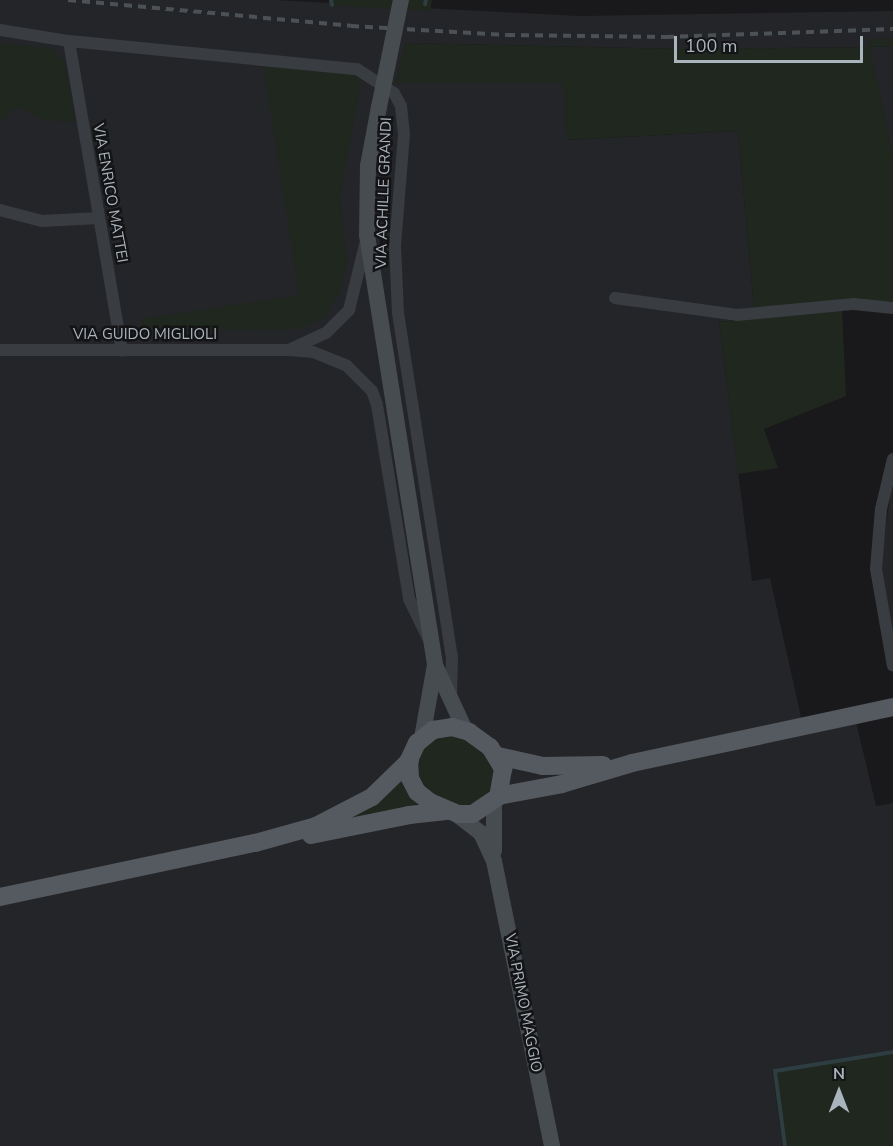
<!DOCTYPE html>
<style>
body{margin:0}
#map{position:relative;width:893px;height:1146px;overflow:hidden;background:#19191b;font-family:"Nunito Sans",sans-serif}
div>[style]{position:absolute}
.built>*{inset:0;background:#242528}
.green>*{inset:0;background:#1f271e}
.stream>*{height:4px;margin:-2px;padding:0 2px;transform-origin:2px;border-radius:2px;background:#2d3d41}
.street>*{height:12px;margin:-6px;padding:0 6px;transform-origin:6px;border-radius:6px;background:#393c41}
.secondary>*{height:16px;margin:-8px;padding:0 8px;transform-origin:8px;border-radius:8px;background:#474c51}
.primary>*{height:18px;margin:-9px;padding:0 9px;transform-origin:9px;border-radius:9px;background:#555a60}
.rail>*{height:4px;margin-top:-2px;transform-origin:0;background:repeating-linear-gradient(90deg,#4c5156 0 8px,transparent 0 14px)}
.secondary-bridge>*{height:16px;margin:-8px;padding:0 8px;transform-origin:8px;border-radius:8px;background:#474c51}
span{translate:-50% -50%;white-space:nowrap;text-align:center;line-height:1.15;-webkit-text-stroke:5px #141416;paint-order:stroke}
.street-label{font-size:15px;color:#aab4bc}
.north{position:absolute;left:809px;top:1062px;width:60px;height:60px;-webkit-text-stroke:4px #141416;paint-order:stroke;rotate:0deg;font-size:16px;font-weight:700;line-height:24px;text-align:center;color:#aab4bc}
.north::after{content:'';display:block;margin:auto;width:21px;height:27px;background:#aab4bc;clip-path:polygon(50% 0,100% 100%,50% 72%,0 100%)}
.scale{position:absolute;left:674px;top:36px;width:189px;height:27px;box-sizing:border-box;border:3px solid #aab4bc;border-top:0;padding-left:8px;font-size:18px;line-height:21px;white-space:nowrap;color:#aab4bc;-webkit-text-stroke:4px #141416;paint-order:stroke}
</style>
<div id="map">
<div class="built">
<div style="clip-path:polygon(0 0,274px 0,579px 16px,893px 11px,893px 38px,869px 40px,870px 47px,893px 46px,893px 157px,869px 47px,682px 49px,406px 43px,396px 82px,564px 83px,567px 140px,738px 131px,755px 318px,719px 322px,752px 581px,770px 578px,803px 726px,856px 722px,876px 806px,893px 803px,893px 1051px,772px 1070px,783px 1146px,0 1146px)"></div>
<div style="clip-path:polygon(893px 475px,893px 646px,880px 568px)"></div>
</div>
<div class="green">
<div style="clip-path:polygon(331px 0,432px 0,430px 11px,332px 5px)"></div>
<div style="clip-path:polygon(893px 38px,893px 46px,870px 47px,893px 157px,893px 305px,842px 310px,846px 396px,764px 429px,778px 468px,738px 474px,719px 322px,755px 318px,738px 131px,566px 140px,563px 83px,396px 83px,405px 43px,682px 49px,869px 47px,869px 39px)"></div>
<div style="clip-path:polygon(0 43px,50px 48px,65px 63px,75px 122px,45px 120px,16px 106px,0 122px)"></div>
<div style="clip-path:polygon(263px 65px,362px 76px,340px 196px,347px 262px,340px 291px,325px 317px,299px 329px,141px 331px,142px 319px,299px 295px)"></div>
<div style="clip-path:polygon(443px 735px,462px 737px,486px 753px,496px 770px,493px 791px,470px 807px,455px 805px,425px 790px,418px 776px,421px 750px)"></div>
<div style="clip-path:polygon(402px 777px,425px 806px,345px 819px)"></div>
<div style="clip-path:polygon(893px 1051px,893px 1146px,783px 1146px,772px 1070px)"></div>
</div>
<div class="stream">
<div style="left:331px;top:0;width:5px;rotate:79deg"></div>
<div style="left:425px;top:4px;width:4px;rotate:-76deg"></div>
<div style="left:785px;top:1146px;width:76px;rotate:-97.6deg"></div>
<div style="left:775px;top:1071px;width:120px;rotate:-9.1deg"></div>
</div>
<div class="street">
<div style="left:0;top:30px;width:70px;rotate:9.1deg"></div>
<div style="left:69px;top:41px;width:289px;rotate:5.6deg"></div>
<div style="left:357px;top:69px;width:44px;rotate:33deg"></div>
<div style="left:394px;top:93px;width:15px;rotate:62deg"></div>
<div style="left:401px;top:106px;width:28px;rotate:84deg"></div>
<div style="left:404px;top:134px;width:111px;rotate:94.6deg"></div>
<div style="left:395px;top:245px;width:68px;rotate:87.5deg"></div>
<div style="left:398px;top:313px;width:347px;rotate:81.1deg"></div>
<div style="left:452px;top:656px;width:41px;rotate:91.4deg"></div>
<div style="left:69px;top:41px;width:314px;rotate:80.3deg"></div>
<div style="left:0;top:210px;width:43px;rotate:14.7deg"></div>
<div style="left:42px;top:221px;width:57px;rotate:-3deg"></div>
<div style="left:615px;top:298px;width:123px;rotate:7.9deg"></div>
<div style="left:737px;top:315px;width:118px;rotate:-5.4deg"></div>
<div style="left:854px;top:304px;width:39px;rotate:6deg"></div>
<div style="left:291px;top:349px;width:38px;rotate:-25deg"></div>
<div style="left:326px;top:333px;width:33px;rotate:-45deg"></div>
<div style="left:349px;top:310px;width:67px;rotate:-76.2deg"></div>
<div style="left:0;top:350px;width:289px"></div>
<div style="left:289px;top:350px;width:24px;rotate:5deg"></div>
<div style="left:313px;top:352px;width:37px;rotate:22deg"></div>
<div style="left:347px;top:366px;width:35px;rotate:45deg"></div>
<div style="left:372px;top:391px;width:15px;rotate:70deg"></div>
<div style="left:377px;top:405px;width:197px;rotate:80.6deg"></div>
<div style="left:409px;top:599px;width:43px;rotate:64deg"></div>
<div style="left:893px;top:459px;width:51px;rotate:103.5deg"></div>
<div style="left:881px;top:509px;width:60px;rotate:94.8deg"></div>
<div style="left:876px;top:569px;width:98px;rotate:80.1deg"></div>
</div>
<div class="secondary">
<div style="left:379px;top:107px;width:60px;rotate:100.6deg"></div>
<div style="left:368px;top:166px;width:69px;rotate:90.8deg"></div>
<div style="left:367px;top:235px;width:435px;rotate:81deg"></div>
<div style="left:435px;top:665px;width:74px;rotate:100.1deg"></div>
<div style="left:435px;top:665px;width:72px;rotate:65.2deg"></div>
<div style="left:455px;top:813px;width:33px;rotate:38deg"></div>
<div style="left:481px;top:833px;width:31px;rotate:65deg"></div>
<div style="left:494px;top:861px;width:291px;rotate:78.5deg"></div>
<div style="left:494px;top:851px;width:49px;rotate:-90deg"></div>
</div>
<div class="primary">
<div style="left:452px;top:727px;width:18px;rotate:16deg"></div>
<div style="left:469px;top:732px;width:26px;rotate:36deg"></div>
<div style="left:490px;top:747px;width:26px;rotate:59deg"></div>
<div style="left:503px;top:769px;width:28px;rotate:100deg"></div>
<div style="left:498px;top:797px;width:30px;rotate:146deg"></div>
<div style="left:473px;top:814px;width:15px;rotate:180deg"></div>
<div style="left:458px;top:814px;width:30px;rotate:-157deg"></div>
<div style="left:430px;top:802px;width:16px;rotate:-142deg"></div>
<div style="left:417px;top:792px;width:16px;rotate:-117deg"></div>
<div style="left:410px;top:778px;width:18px;rotate:-93deg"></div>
<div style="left:409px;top:760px;width:19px;rotate:-65deg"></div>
<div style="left:417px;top:743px;width:21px;rotate:-39deg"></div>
<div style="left:433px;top:730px;width:19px;rotate:-9deg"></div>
<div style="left:498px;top:756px;width:46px;rotate:12.5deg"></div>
<div style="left:543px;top:766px;width:60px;rotate:-1deg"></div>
<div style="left:498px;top:796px;width:65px;rotate:-10.6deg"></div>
<div style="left:562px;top:784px;width:73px;rotate:-16.7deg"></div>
<div style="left:632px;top:763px;width:267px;rotate:-12.1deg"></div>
<div style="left:311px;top:835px;width:100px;rotate:-11.5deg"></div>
<div style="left:409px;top:815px;width:37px;rotate:-6deg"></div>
<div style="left:0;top:897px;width:261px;rotate:-12deg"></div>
<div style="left:255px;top:843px;width:63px;rotate:-15.6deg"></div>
<div style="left:316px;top:826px;width:63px;rotate:-27.4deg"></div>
<div style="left:372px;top:797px;width:53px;rotate:-44.2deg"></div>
</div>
<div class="rail">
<div style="left:68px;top:0;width:284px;rotate:5.2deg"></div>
<div style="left:351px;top:26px;width:156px;rotate:3.3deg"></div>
<div style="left:507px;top:35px;width:159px;rotate:0.7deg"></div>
<div style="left:666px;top:37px;width:227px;rotate:-2deg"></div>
</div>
<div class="secondary-bridge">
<div style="left:379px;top:107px;width:109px;rotate:-78.4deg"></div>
</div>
<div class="street-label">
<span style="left:110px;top:193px;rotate:80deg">VIA ENRICO MATTEI</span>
<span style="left:384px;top:193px;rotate:-88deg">VIA ACHILLE GRANDI</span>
<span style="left:145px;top:335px">VIA GUIDO MIGLIOLI</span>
<span style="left:523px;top:1003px;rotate:79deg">VIA PRIMO MAGGIO</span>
</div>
<div class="north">N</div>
<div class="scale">100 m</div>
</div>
